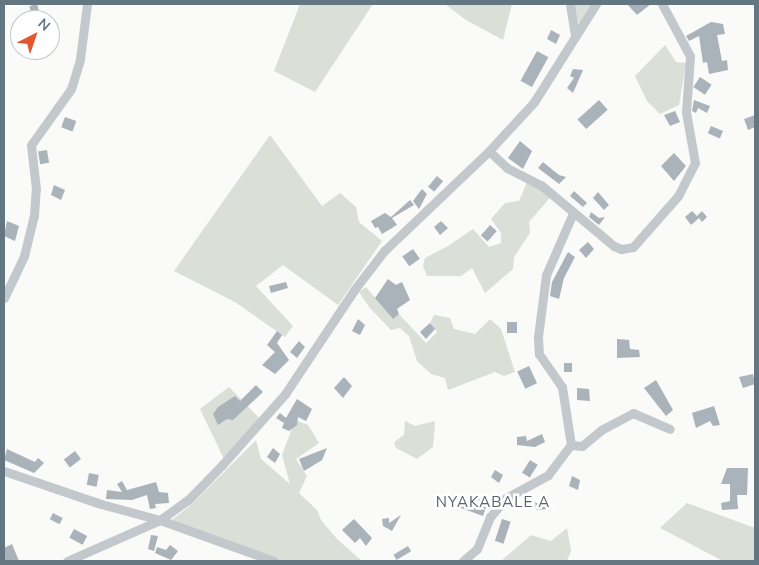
<!DOCTYPE html>
<style>
body{margin:0}
#map{position:relative;width:759px;height:565px;overflow:hidden;background:#fafaf8;font-family:Mulish,sans-serif}
div>[style]{position:absolute}
.green>*{inset:0;background:#dadfd7}
.building>*{inset:0;background:#aab3b9;transform-origin:0 0}
.minor>*{height:9px;margin:-4.5px;padding:0 4.5px;transform-origin:4.5px;border-radius:4.5px;background:#c3c8cc}
span{translate:-50% -50%;white-space:nowrap;text-align:center;line-height:1.15;-webkit-text-stroke:5px #fff;paint-order:stroke}
.quarter-label{font-size:15px;color:#57646e;letter-spacing:1px}
.frame{position:absolute;inset:0;border:5px solid #657683;pointer-events:none}
.north{position:absolute;left:10px;top:10px;width:50px;height:50px;box-sizing:border-box;background:#fff;border:1px solid #c1c8cd;border-radius:50%;rotate:41deg;font-size:14px;font-weight:700;line-height:20px;text-align:center;color:#657683}
.north::after{content:'';display:block;margin:auto;width:18px;height:22px;background:#e4572e;clip-path:polygon(50% 0,100% 100%,50% 72%,0 100%)}
</style>
<div id="map">
<div class="green">
<div style="clip-path:polygon(300px 4px,373px 4px,315px 92px,274px 71px)"></div>
<div style="clip-path:polygon(445px 4px,512px 4px,503px 40px,466px 20px)"></div>
<div style="clip-path:polygon(574px 4px,595px 4px,580px 24px,578px 22px)"></div>
<div style="clip-path:polygon(665px 45px,676px 62px,686px 63px,679px 105px,660px 114px,647px 101px,635px 76px)"></div>
<div style="clip-path:polygon(270px 135px,322px 206px,340px 193px,356px 207px,359px 222px,382px 241px,338px 305px,283px 265px,256px 286px,293px 326px,285px 337px,235px 302px,174px 271px)"></div>
<div style="clip-path:polygon(527px 182px,555px 192px,529px 222px,530px 233px,514px 257px,513px 269px,485px 293px,472px 268px,461px 276px,427px 276px,423px 266px,425px 258px,448px 246px,473px 229px,489px 247px,501px 243px,501px 233px,491px 219px,505px 203px,519px 201px)"></div>
<div style="clip-path:polygon(366px 287px,392px 318px,399px 314px,426px 343px,437px 332px,430px 323px,434px 315px,450px 318px,454px 329px,475px 334px,490px 319px,501px 329px,515px 372px,504px 376px,495px 372px,448px 390px,445px 378px,431px 374px,417px 361px,409px 336px,400px 328px,391px 330px,369px 307px,359px 292px)"></div>
<div style="clip-path:polygon(229px 387px,260px 419px,224px 459px,200px 409px)"></div>
<div style="clip-path:polygon(298px 421px,308px 425px,319px 443px,296px 459px,307px 476px,299px 493px,317px 510px,321px 520px,338px 540px,362px 561px,269px 561px,167px 524px,192px 504px,256px 440px,261px 459px,290px 484px,282px 455px,294px 423px)"></div>
<div style="clip-path:polygon(405px 421px,415px 426px,435px 421px,433px 447px,417px 459px,396px 448px,394px 442px,404px 435px)"></div>
<div style="clip-path:polygon(687px 503px,755px 528px,755px 561px,723px 561px,660px 528px)"></div>
<div style="clip-path:polygon(567px 528px,571px 551px,567px 561px,501px 561px,531px 535px,551px 541px)"></div>
</div>
<div class="building">
<div style="left:37px;top:4px;width:15px;height:8px;rotate:74deg"></div>
<div style="clip-path:polygon(627px 4px,651px 4px,637px 15px)"></div>
<div style="clip-path:polygon(711px 22px,723px 24px,725px 34px,717px 35px,722px 61px,727px 60px,728px 70px,709px 74px,707px 62px,703px 63px,699px 36px,689px 41px,686px 36px)"></div>
<div style="clip-path:polygon(551px 30px,560px 35px,556px 44px,547px 39px)"></div>
<div style="left:537px;top:51px;width:13px;height:34px;rotate:29deg"></div>
<div style="clip-path:polygon(573px 69px,583px 70px,573px 93px,567px 88px,574px 78px,570px 76px)"></div>
<div style="left:700px;top:77px;width:14px;height:12px;rotate:34deg"></div>
<div style="left:599px;top:100px;width:13px;height:29px;rotate:48deg"></div>
<div style="clip-path:polygon(694px 100px,710px 106px,707px 113px,698px 108px,696px 113px,692px 111px)"></div>
<div style="clip-path:polygon(675px 111px,680px 122px,670px 126px,664px 115px)"></div>
<div style="clip-path:polygon(755px 115px,755px 127px,748px 130px,744px 119px)"></div>
<div style="left:65px;top:117px;width:12px;height:11px;rotate:20deg"></div>
<div style="left:711px;top:126px;width:13px;height:8px;rotate:23deg"></div>
<div style="clip-path:polygon(520px 141px,532px 151px,523px 169px,508px 158px)"></div>
<div style="left:47px;top:150px;width:13px;height:9px;rotate:81deg"></div>
<div style="clip-path:polygon(674px 153px,686px 166px,674px 181px,661px 166px)"></div>
<div style="clip-path:polygon(543px 162px,559px 175px,566px 177px,559px 184px,538px 168px)"></div>
<div style="left:437px;top:176px;width:8px;height:14px;rotate:40deg"></div>
<div style="clip-path:polygon(54px 185px,65px 190px,61px 200px,51px 195px)"></div>
<div style="clip-path:polygon(422px 189px,427px 194px,419px 209px,413px 201px)"></div>
<div style="clip-path:polygon(574px 191px,587px 203px,583px 207px,570px 196px)"></div>
<div style="clip-path:polygon(598px 192px,609px 205px,604px 210px,593px 198px)"></div>
<div style="clip-path:polygon(410px 200px,414px 205px,392px 218px,397px 225px,382px 234px,378px 227px,375px 228px,371px 221px,385px 213px,391px 217px)"></div>
<div style="clip-path:polygon(692px 211px,697px 216px,702px 211px,707px 217px,702px 222px,699px 218px,691px 225px,685px 217px)"></div>
<div style="clip-path:polygon(591px 212px,599px 218px,605px 217px,599px 225px,589px 217px)"></div>
<div style="clip-path:polygon(7px 221px,19px 226px,15px 241px,4px 236px)"></div>
<div style="clip-path:polygon(441px 221px,448px 228px,440px 235px,434px 227px)"></div>
<div style="left:490px;top:225px;width:9px;height:14px;rotate:41deg"></div>
<div style="clip-path:polygon(588px 242px,594px 249px,586px 258px,579px 250px)"></div>
<div style="left:413px;top:249px;width:12px;height:13px;rotate:55deg"></div>
<div style="clip-path:polygon(568px 252px,575px 257px,564px 278px,559px 299px,550px 296px,552px 282px)"></div>
<div style="clip-path:polygon(388px 279px,396px 285px,402px 282px,410px 300px,397px 309px,399px 314px,393px 319px,375px 298px)"></div>
<div style="clip-path:polygon(286px 282px,288px 288px,271px 293px,269px 286px)"></div>
<div style="clip-path:polygon(358px 319px,365px 325px,360px 335px,352px 331px)"></div>
<div style="left:507px;top:322px;width:10px;height:11px"></div>
<div style="clip-path:polygon(430px 323px,435px 329px,426px 339px,420px 332px)"></div>
<div style="clip-path:polygon(277px 331px,282px 335px,277px 343px,289px 360px,275px 374px,262px 365px,275px 352px,267px 345px)"></div>
<div style="clip-path:polygon(617px 339px,629px 340px,630px 349px,639px 350px,640px 357px,617px 358px)"></div>
<div style="clip-path:polygon(299px 341px,305px 347px,297px 358px,290px 352px)"></div>
<div style="left:564px;top:363px;width:8px;height:9px"></div>
<div style="left:529px;top:366px;width:19px;height:13px;rotate:65deg"></div>
<div style="clip-path:polygon(753px 374px,755px 384px,743px 388px,739px 377px)"></div>
<div style="clip-path:polygon(344px 377px,352px 386px,343px 398px,334px 388px)"></div>
<div style="clip-path:polygon(656px 380px,673px 410px,666px 416px,644px 388px)"></div>
<div style="clip-path:polygon(256px 385px,263px 392px,233px 420px,227px 419px,218px 425px,213px 414px,218px 407px,235px 396px,240px 401px)"></div>
<div style="clip-path:polygon(577px 388px,589px 389px,590px 401px,577px 400px)"></div>
<div style="clip-path:polygon(297px 399px,312px 409px,306px 421px,298px 417px,297px 425px,289px 431px,282px 428px,284px 423px,276px 418px,280px 413px,286px 418px)"></div>
<div style="clip-path:polygon(714px 406px,720px 425px,713px 426px,710px 421px,696px 428px,692px 413px)"></div>
<div style="clip-path:polygon(542px 434px,545px 442px,535px 447px,517px 445px,517px 437px,526px 436px,527px 441px)"></div>
<div style="clip-path:polygon(273px 448px,280px 454px,275px 463px,267px 457px)"></div>
<div style="clip-path:polygon(327px 448px,322px 460px,304px 471px,299px 459px)"></div>
<div style="clip-path:polygon(7px 449px,35px 462px,38px 458px,44px 463px,34px 473px,4px 460px)"></div>
<div style="left:75px;top:451px;width:10px;height:14px;rotate:53deg"></div>
<div style="left:530px;top:460px;width:9px;height:15px;rotate:32deg"></div>
<div style="clip-path:polygon(727px 468px,748px 468px,747px 495px,737px 495px,738px 509px,722px 510px,721px 503px,730px 501px,730px 484px,721px 484px)"></div>
<div style="clip-path:polygon(495px 470px,503px 475px,499px 483px,491px 477px)"></div>
<div style="left:89px;top:473px;width:10px;height:12px;rotate:11deg"></div>
<div style="clip-path:polygon(572px 476px,580px 480px,578px 490px,569px 486px)"></div>
<div style="clip-path:polygon(122px 481px,127px 490px,156px 482px,159px 492px,168px 493px,169px 503px,155px 504px,156px 508px,150px 509px,147px 495px,132px 500px,106px 499px,107px 490px,122px 492px,117px 484px)"></div>
<div style="clip-path:polygon(453px 495px,476px 505px,479px 499px,487px 504px,483px 516px,450px 504px)"></div>
<div style="left:546px;top:501px;width:8px;height:11px;rotate:83deg"></div>
<div style="left:53px;top:513px;width:11px;height:7px;rotate:27deg"></div>
<div style="clip-path:polygon(401px 515px,392px 531px,383px 526px,382px 519px,389px 518px,389px 523px)"></div>
<div style="clip-path:polygon(354px 519px,372px 538px,366px 546px,360px 538px,355px 543px,342px 530px)"></div>
<div style="left:502px;top:519px;width:9px;height:23px;rotate:18deg"></div>
<div style="left:74px;top:529px;width:15px;height:10px;rotate:28deg"></div>
<div style="clip-path:polygon(151px 535px,158px 536px,154px 551px,148px 549px)"></div>
<div style="clip-path:polygon(12px 544px,19px 561px,4px 561px,4px 548px)"></div>
<div style="clip-path:polygon(170px 545px,178px 551px,171px 560px,155px 553px,157px 547px,166px 550px)"></div>
<div style="left:408px;top:546px;width:6px;height:17px;rotate:59deg"></div>
</div>
<div class="minor">
<div style="left:570px;top:4px;width:30px;rotate:81deg"></div>
<div style="left:489px;top:151px;width:25px;rotate:43deg"></div>
<div style="left:507px;top:168px;width:38px;rotate:27deg"></div>
<div style="left:541px;top:185px;width:95px;rotate:39.9deg"></div>
<div style="left:614px;top:246px;width:8px;rotate:23deg"></div>
<div style="left:621px;top:249px;width:12px;rotate:-9deg"></div>
<div style="left:633px;top:247px;width:68px;rotate:-48.6deg"></div>
<div style="left:678px;top:196px;width:37px;rotate:-63deg"></div>
<div style="left:695px;top:163px;width:52px;rotate:-100deg"></div>
<div style="left:686px;top:112px;width:56px;rotate:-85.9deg"></div>
<div style="left:690px;top:56px;width:59px;rotate:-118.3deg"></div>
<div style="left:573px;top:213px;width:68px;rotate:113.5deg"></div>
<div style="left:546px;top:275px;width:63px;rotate:97.4deg"></div>
<div style="left:538px;top:337px;width:17px;rotate:87deg"></div>
<div style="left:539px;top:354px;width:40px;rotate:55.1deg"></div>
<div style="left:562px;top:387px;width:59px;rotate:81.2deg"></div>
<div style="left:571px;top:445px;width:11px;rotate:5deg"></div>
<div style="left:582px;top:446px;width:25px;rotate:-40deg"></div>
<div style="left:601px;top:430px;width:36px;rotate:-28deg"></div>
<div style="left:633px;top:413px;width:40px;rotate:23.4deg"></div>
<div style="left:4px;top:298px;width:47px;rotate:-64.5deg"></div>
<div style="left:24px;top:256px;width:42px;rotate:-76.3deg"></div>
<div style="left:34px;top:215px;width:26px;rotate:-86deg"></div>
<div style="left:36px;top:189px;width:44px;rotate:-96.5deg"></div>
<div style="left:31px;top:145px;width:69px;rotate:-54.5deg"></div>
<div style="left:71px;top:89px;width:31px;rotate:-73deg"></div>
<div style="left:80px;top:59px;width:55px;rotate:-82.7deg"></div>
<div style="left:4px;top:471px;width:102px;rotate:18.8deg"></div>
<div style="left:101px;top:504px;width:61px;rotate:15.2deg"></div>
<div style="left:160px;top:520px;width:121px;rotate:19.8deg"></div>
<div style="left:67px;top:561px;width:102px;rotate:-23.8deg"></div>
<div style="left:160px;top:520px;width:34px;rotate:-36deg"></div>
<div style="left:188px;top:500px;width:49px;rotate:-45.8deg"></div>
<div style="left:222px;top:465px;width:95px;rotate:-48.4deg"></div>
<div style="left:285px;top:394px;width:125px;rotate:-56.4deg"></div>
<div style="left:354px;top:290px;width:49px;rotate:-52.4deg"></div>
<div style="left:384px;top:251px;width:145px;rotate:-43.6deg"></div>
<div style="left:489px;top:151px;width:67px;rotate:-47.4deg"></div>
<div style="left:534px;top:102px;width:116px;rotate:-57.7deg"></div>
<div style="left:463px;top:561px;width:18px;rotate:-41deg"></div>
<div style="left:477px;top:549px;width:35px;rotate:-68deg"></div>
<div style="left:490px;top:517px;width:25px;rotate:-50deg"></div>
<div style="left:506px;top:498px;width:48px;rotate:-28.7deg"></div>
<div style="left:548px;top:475px;width:38px;rotate:-53deg"></div>
</div>
<div class="quarter-label">
<span style="left:493px;top:502px">NYAKABALE A</span>
</div>
<div class="frame"></div>
<div class="north">N</div>
</div>
